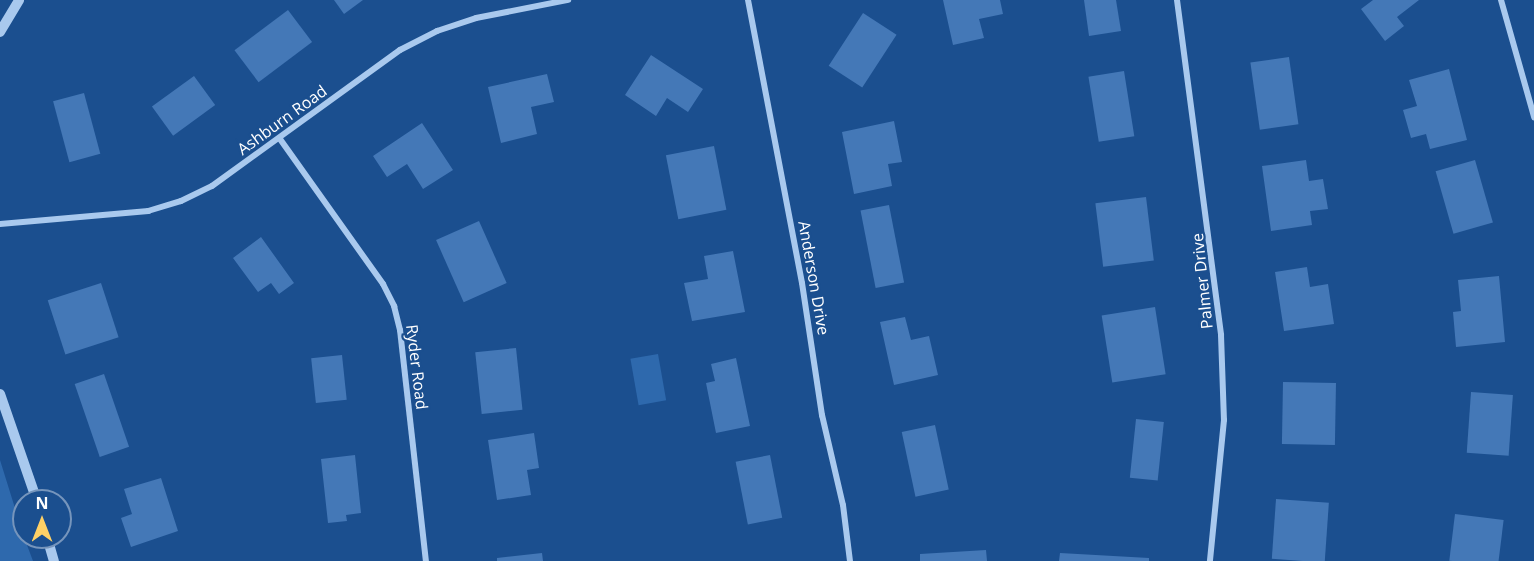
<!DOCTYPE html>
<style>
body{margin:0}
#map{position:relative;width:1534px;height:561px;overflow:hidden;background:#1b4f8f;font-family:"Open Sans",sans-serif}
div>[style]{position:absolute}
.green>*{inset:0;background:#2e69ad;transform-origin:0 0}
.building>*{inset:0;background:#4478b7;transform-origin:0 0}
.minor>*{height:6px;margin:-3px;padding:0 3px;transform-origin:3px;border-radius:3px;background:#a9c9ee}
.tertiary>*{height:10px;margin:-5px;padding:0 5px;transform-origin:5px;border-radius:5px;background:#a9c9ee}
span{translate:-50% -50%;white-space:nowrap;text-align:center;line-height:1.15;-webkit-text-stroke:4.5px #1b4f8f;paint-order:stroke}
.street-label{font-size:16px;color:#fff}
.north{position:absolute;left:12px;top:489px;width:60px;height:60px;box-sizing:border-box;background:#1b4f8f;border:2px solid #7695bc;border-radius:50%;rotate:0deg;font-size:16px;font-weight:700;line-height:24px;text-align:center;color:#fff}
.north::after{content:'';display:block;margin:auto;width:21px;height:27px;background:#ffd166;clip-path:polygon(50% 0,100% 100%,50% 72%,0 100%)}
</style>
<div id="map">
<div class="green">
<div style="left:658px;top:354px;width:47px;height:28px;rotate:80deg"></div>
<div style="clip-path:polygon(0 460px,24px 537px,33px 561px,0 561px)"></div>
</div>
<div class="building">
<div style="clip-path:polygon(334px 0,363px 0,344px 14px)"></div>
<div style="clip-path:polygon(943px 0,1000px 0,1003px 14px,979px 19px,984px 38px,953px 45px)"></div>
<div style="clip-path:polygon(1084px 0,1116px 0,1121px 31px,1089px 36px)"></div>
<div style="clip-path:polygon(1373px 0,1419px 0,1397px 17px,1404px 26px,1385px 41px,1361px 9px)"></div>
<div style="left:288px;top:10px;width:40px;height:67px;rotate:53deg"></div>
<div style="left:863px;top:13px;width:40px;height:63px;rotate:33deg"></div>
<div style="clip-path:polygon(651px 55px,703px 89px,688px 112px,667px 98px,656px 116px,625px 95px)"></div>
<div style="left:1289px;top:57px;width:68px;height:39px;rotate:82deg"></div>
<div style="clip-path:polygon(1449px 69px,1467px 140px,1430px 149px,1426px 134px,1411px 138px,1403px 110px,1417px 106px,1409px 80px)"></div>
<div style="left:1124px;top:71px;width:66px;height:36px;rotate:81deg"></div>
<div style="clip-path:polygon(547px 74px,554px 102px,531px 107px,537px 134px,501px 143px,488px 87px)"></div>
<div style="left:194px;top:76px;width:36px;height:52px;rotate:54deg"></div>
<div style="left:84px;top:93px;width:63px;height:32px;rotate:75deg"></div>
<div style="clip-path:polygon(894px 121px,902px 162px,888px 164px,892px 186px,854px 194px,842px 132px)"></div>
<div style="clip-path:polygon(422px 123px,453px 170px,423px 189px,407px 164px,387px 177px,373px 156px)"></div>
<div style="left:714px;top:146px;width:65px;height:49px;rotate:79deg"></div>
<div style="clip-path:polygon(1306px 160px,1309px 181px,1323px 179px,1328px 209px,1310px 211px,1312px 225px,1271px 231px,1262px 166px)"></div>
<div style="left:1475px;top:160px;width:65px;height:41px;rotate:74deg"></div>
<div style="left:1146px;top:197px;width:64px;height:51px;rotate:83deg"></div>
<div style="left:889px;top:205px;width:79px;height:29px;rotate:79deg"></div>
<div style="left:479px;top:221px;width:68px;height:47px;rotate:66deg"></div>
<div style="clip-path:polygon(261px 237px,294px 283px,279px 294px,271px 283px,258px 292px,233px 258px)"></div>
<div style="clip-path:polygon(733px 251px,745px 312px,692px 321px,684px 283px,708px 279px,704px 256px)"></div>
<div style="clip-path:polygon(1307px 267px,1310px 287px,1328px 284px,1334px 324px,1284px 331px,1275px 272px)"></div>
<div style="clip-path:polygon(1499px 276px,1505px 342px,1456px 347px,1453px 312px,1461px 311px,1458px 280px)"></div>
<div style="left:101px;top:283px;width:57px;height:56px;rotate:72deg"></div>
<div style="left:1155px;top:307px;width:68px;height:54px;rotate:81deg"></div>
<div style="clip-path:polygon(905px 317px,911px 340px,929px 336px,938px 375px,894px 385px,880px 322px)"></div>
<div style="left:516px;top:348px;width:62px;height:41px;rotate:84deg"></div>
<div style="left:342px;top:355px;width:45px;height:31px;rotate:84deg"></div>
<div style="clip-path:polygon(736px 358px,750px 426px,716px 433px,706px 383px,715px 381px,711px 364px)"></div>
<div style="left:104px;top:374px;width:77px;height:31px;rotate:71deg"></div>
<div style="left:1283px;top:382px;width:53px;height:62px;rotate:1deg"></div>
<div style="left:1471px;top:392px;width:42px;height:61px;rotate:4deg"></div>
<div style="left:1136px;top:419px;width:28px;height:59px;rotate:6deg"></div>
<div style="left:935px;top:425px;width:66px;height:34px;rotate:78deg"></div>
<div style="clip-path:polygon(534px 433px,539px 468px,527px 470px,531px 495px,497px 500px,488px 440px)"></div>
<div style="clip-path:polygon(355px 455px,361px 513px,346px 515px,347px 521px,328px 523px,321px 459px)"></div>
<div style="left:770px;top:455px;width:64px;height:35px;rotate:79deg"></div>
<div style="clip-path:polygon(161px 478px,178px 531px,131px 547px,121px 518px,132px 514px,124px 489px)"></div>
<div style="left:1276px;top:499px;width:53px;height:60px;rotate:4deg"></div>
<div style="left:1455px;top:514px;width:49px;height:47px;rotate:7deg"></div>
<div style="clip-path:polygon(986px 550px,987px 561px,920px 561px,920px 554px)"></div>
<div style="clip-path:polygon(542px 553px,543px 561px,497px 561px,497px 558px)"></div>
<div style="clip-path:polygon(1060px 553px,1149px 558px,1149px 561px,1059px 561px)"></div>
</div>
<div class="minor">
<div style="left:748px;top:0;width:288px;rotate:79.2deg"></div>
<div style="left:802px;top:283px;width:134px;rotate:81.4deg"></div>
<div style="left:822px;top:415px;width:92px;rotate:76.9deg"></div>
<div style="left:843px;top:505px;width:56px;rotate:82.9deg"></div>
<div style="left:1177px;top:0;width:338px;rotate:82.5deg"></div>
<div style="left:1221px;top:335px;width:85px;rotate:88deg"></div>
<div style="left:1224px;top:420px;width:142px;rotate:95.7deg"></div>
<div style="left:1501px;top:0;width:122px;rotate:74.2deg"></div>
<div style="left:280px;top:139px;width:178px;rotate:54.6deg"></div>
<div style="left:383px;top:284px;width:25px;rotate:63deg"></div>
<div style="left:394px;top:306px;width:25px;rotate:76deg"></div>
<div style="left:400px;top:330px;width:232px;rotate:83.6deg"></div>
<div style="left:0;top:224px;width:149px;rotate:-5deg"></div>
<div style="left:148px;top:211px;width:34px;rotate:-17deg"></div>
<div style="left:181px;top:201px;width:34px;rotate:-26deg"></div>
<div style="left:212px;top:186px;width:232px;rotate:-35.9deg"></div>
<div style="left:400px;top:50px;width:42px;rotate:-27.2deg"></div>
<div style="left:437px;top:31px;width:41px;rotate:-18.4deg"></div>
<div style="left:476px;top:18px;width:94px;rotate:-11.1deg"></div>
</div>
<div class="tertiary">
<div style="left:0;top:32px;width:37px;rotate:-59deg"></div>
<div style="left:0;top:394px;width:113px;rotate:70.9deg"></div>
<div style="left:47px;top:537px;width:25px;rotate:74deg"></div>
</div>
<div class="street-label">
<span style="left:282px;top:120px;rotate:-36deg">Ashburn Road</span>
<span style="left:814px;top:278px;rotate:80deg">Anderson Drive</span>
<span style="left:1202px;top:281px;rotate:-96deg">Palmer Drive</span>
<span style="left:417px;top:367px;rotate:83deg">Ryder Road</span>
</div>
<div class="north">N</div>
</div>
